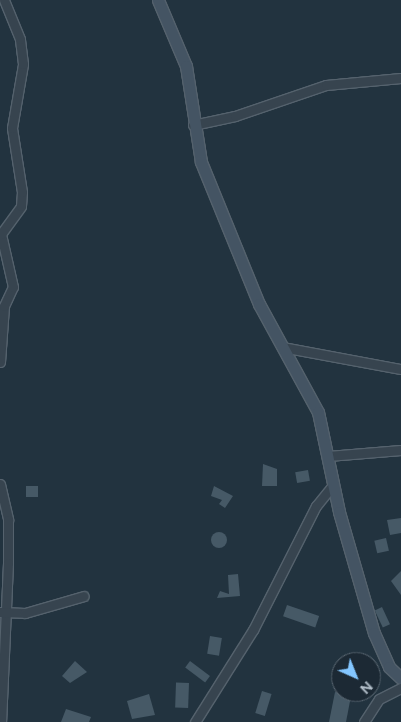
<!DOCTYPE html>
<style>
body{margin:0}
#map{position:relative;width:401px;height:722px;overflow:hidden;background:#22333f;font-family:Figtree,sans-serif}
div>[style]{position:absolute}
.building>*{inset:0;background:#465966;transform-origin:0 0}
.round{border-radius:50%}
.roads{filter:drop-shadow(1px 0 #55626d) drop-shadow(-1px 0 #55626d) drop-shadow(0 1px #55626d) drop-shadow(0 -1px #55626d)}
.minor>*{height:9px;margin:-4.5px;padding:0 4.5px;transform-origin:4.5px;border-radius:4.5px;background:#37444f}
.secondary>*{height:11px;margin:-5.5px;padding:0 5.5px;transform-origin:5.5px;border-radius:5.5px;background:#445463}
span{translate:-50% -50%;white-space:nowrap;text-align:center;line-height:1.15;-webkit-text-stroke:5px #1c2934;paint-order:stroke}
.north{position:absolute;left:331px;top:652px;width:50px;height:50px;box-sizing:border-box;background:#1c2934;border:1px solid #586570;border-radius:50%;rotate:136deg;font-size:14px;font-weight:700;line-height:20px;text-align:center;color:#b3bfca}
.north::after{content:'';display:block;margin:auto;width:18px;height:22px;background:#83c6ff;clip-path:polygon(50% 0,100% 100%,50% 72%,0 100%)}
</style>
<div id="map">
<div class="building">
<div style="clip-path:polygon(263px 464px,277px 469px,277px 486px,262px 486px)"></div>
<div style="left:308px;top:470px;width:11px;height:13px;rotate:80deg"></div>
<div style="left:26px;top:486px;width:12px;height:11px"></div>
<div style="clip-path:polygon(214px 486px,233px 496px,225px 508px,219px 504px,222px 500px,211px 496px)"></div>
<div style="clip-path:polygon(401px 518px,401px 533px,390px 535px,387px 520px)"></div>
<div class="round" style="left:211px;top:532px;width:16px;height:16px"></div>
<div style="left:386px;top:538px;width:13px;height:12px;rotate:77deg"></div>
<div style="clip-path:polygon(401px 571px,401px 595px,391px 581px)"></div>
<div style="clip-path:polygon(238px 574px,240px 596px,217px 598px,220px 591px,229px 594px,228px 575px)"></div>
<div style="left:287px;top:605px;width:34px;height:12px;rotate:19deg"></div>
<div style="left:382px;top:607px;width:19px;height:8px;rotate:65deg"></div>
<div style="left:210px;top:636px;width:12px;height:18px;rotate:9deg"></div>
<div style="clip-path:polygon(75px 661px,87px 672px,70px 683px,62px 676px)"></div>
<div style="left:190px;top:661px;width:25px;height:8px;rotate:37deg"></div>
<div style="left:189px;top:683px;width:25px;height:13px;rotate:92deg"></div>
<div style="left:262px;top:691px;width:10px;height:23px;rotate:17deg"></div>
<div style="clip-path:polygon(335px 692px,351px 696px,346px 722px,329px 722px)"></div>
<div style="clip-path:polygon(149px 694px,155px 715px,132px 719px,127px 701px)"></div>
<div style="clip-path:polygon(66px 709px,91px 717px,89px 722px,61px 722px)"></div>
</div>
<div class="roads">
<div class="minor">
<div style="left:193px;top:125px;width:43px;rotate:-12.1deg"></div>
<div style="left:235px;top:116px;width:96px;rotate:-18.8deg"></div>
<div style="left:326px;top:85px;width:75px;rotate:-5.3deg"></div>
<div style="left:282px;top:347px;width:121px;rotate:10.5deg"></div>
<div style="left:0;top:362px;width:56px;rotate:-85.9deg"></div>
<div style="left:4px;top:306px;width:21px;rotate:-65deg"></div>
<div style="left:13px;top:287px;width:54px;rotate:-102.8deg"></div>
<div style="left:1px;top:234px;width:34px;rotate:-54deg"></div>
<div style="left:21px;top:206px;width:14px;rotate:-86deg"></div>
<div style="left:22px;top:192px;width:65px;rotate:-98.9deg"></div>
<div style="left:12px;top:128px;width:65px;rotate:-80.2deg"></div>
<div style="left:23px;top:64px;width:25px;rotate:-97deg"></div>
<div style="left:20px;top:39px;width:42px;rotate:-112.3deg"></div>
<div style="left:328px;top:456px;width:73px;rotate:-4.7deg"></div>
<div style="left:0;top:484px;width:37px;rotate:77deg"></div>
<div style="left:8px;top:520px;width:43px;rotate:90deg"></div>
<div style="left:8px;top:563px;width:159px;rotate:92.5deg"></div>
<div style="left:0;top:612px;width:25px;rotate:2deg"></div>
<div style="left:25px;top:613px;width:61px;rotate:-16.1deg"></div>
<div style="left:195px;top:722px;width:109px;rotate:-57.8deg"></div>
<div style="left:253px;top:630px;width:139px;rotate:-63.1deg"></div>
<div style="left:316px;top:506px;width:28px;rotate:-51deg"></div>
<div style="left:364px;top:722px;width:27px;rotate:-57deg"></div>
<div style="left:379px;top:699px;width:25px;rotate:-27deg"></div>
</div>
<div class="secondary">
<div style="left:158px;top:0;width:72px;rotate:67deg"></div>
<div style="left:186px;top:66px;width:97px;rotate:81.1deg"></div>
<div style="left:201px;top:162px;width:153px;rotate:67.8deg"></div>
<div style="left:259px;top:304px;width:123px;rotate:61.4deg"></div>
<div style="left:318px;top:412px;width:102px;rotate:78.1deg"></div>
<div style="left:339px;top:512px;width:126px;rotate:73.9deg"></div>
<div style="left:374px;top:633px;width:37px;rotate:66deg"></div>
<div style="left:389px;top:667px;width:16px;rotate:43deg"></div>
</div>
</div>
<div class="north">N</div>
</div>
